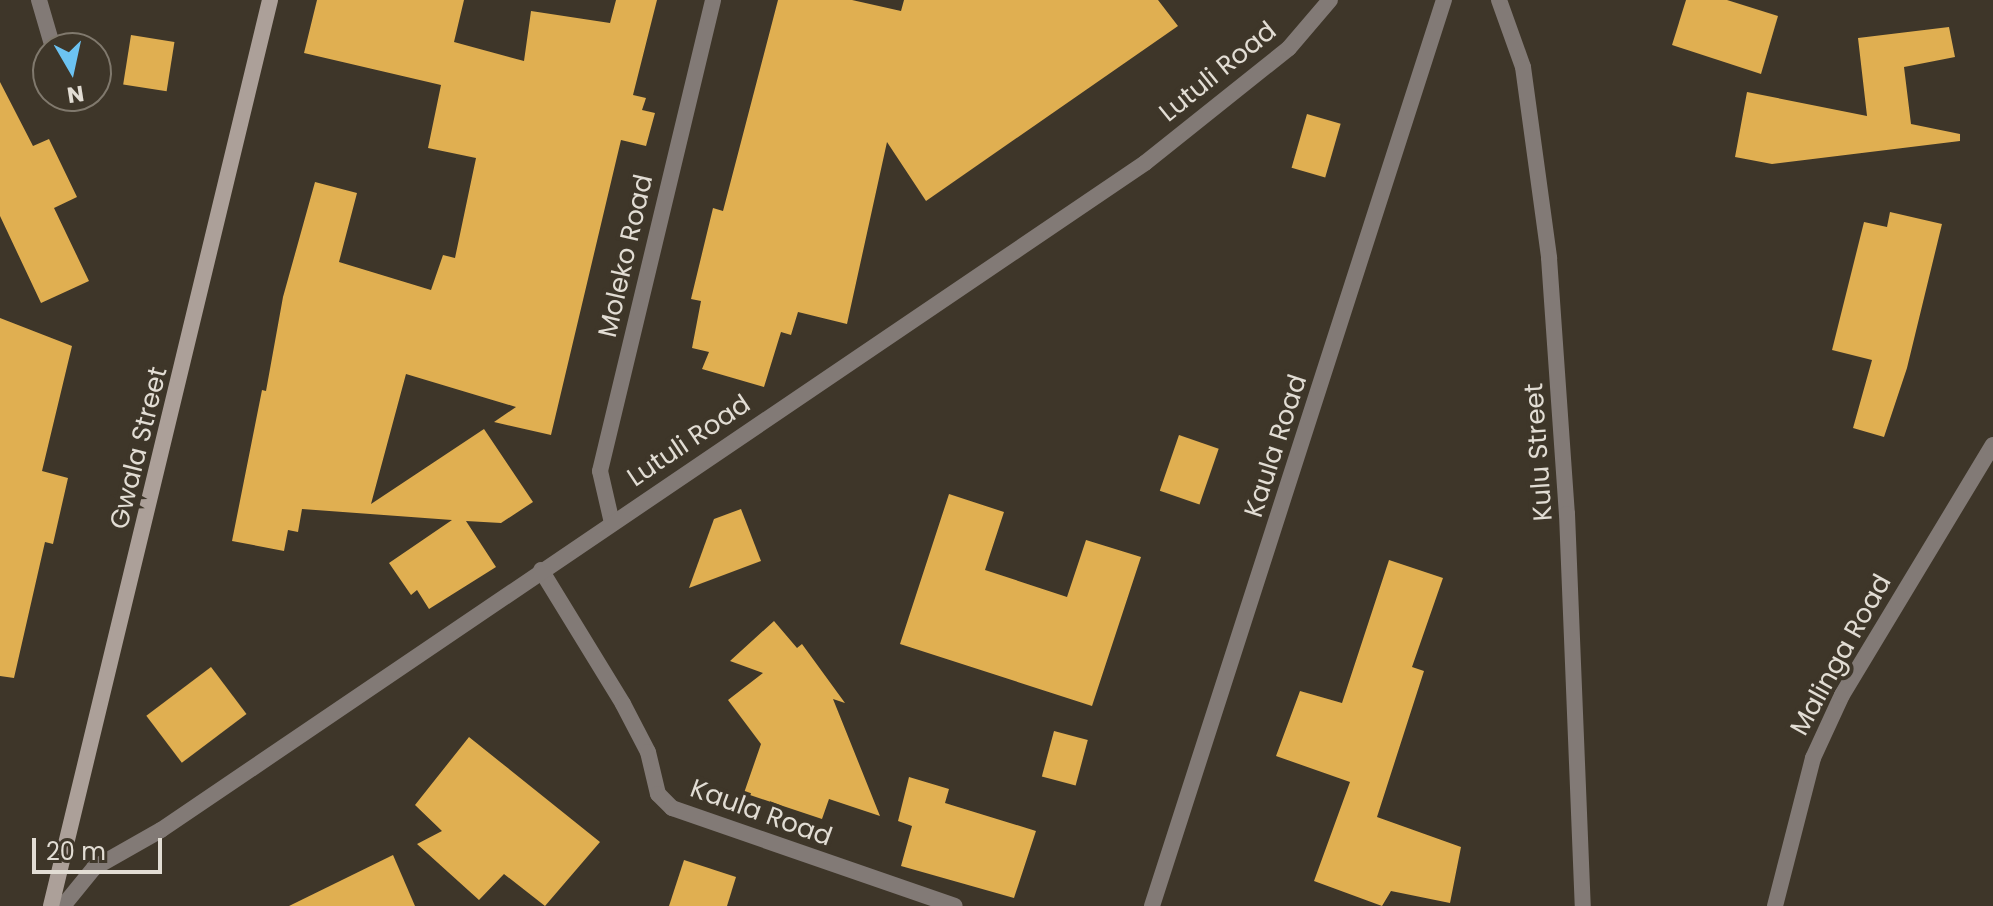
<!DOCTYPE html>
<style>
body{margin:0}
#map{position:relative;width:1993px;height:906px;overflow:hidden;background:#3e3629;font-family:Poppins,sans-serif}
div>[style]{position:absolute}
.building>*{inset:0;background:#e0af51;transform-origin:0 0}
.lane>*{height:16px;margin:-8px;padding:0 8px;transform-origin:8px;border-radius:8px;background:#827a76}
.street>*{height:16px;margin:-8px;padding:0 8px;transform-origin:8px;border-radius:8px;background:#827a76}
.secondary>*{height:16px;margin:-8px;padding:0 8px;transform-origin:8px;border-radius:8px;background:#aca099}
span{translate:-50% -50%;white-space:nowrap;text-align:center;line-height:1.15;-webkit-text-stroke:8px #3e3629;paint-order:stroke}
.street-label{font-size:26px;color:#e2ddd4}
.north{position:absolute;left:32px;top:32px;width:80px;height:80px;box-sizing:border-box;background:#3e3629;border:2px solid #80796d;border-radius:50%;rotate:171deg;font-size:22px;font-weight:700;line-height:32px;text-align:center;color:#e2ddd4}
.north::after{content:'';display:block;margin:auto;width:28px;height:36px;background:#6cc3f2;clip-path:polygon(50% 0,100% 100%,50% 72%,0 100%)}
.scale{position:absolute;left:32px;top:838px;width:130px;height:36px;box-sizing:border-box;border:4px solid #e2ddd4;border-top:0;padding-left:10px;font-size:24px;line-height:28px;white-space:nowrap;color:#e2ddd4;-webkit-text-stroke:6px #3e3629;paint-order:stroke}
</style>
<div id="map">
<div class="building">
<div style="clip-path:polygon(317px 0,464px 0,454px 42px,524px 61px,531px 11px,610px 23px,616px 0,657px 0,633px 95px,646px 98px,642px 110px,655px 113px,646px 146px,621px 140px,551px 435px,494px 422px,516px 407px,406px 374px,371px 504px,484px 429px,533px 502px,501px 523px,466px 521px,496px 567px,429px 609px,417px 590px,411px 595px,389px 563px,452px 520px,302px 509px,298px 532px,288px 530px,284px 551px,232px 541px,262px 390px,266px 391px,283px 297px,315px 182px,357px 193px,339px 262px,431px 290px,443px 255px,455px 258px,476px 158px,428px 148px,441px 85px,304px 53px)"></div>
<div style="clip-path:polygon(778px 0,852px 0,901px 11px,904px 0,1158px 0,1178px 26px,926px 201px,887px 142px,847px 324px,798px 312px,791px 335px,781px 332px,764px 387px,702px 369px,709px 352px,692px 348px,701px 301px,691px 299px,713px 208px,723px 211px)"></div>
<div style="clip-path:polygon(1686px 0,1727px 0,1778px 16px,1761px 74px,1672px 45px)"></div>
<div style="clip-path:polygon(1949px 27px,1955px 57px,1904px 67px,1911px 124px,1960px 134px,1960px 141px,1772px 164px,1735px 157px,1747px 92px,1867px 116px,1858px 38px)"></div>
<div style="left:131px;top:35px;width:44px;height:50px;rotate:9deg"></div>
<div style="clip-path:polygon(0 82px,33px 146px,49px 139px,77px 197px,54px 208px,89px 281px,41px 303px,0 216px)"></div>
<div style="left:1307px;top:114px;width:35px;height:56px;rotate:16deg"></div>
<div style="clip-path:polygon(1890px 212px,1942px 224px,1907px 368px,1884px 437px,1853px 428px,1872px 360px,1832px 350px,1864px 222px,1887px 227px)"></div>
<div style="clip-path:polygon(0 318px,72px 346px,42px 471px,68px 478px,53px 544px,45px 542px,14px 678px,0 676px)"></div>
<div style="left:1179px;top:435px;width:42px;height:59px;rotate:19deg"></div>
<div style="clip-path:polygon(949px 494px,1004px 512px,985px 570px,1067px 597px,1086px 540px,1141px 557px,1092px 706px,900px 644px)"></div>
<div style="clip-path:polygon(741px 509px,761px 561px,689px 588px,714px 519px)"></div>
<div style="clip-path:polygon(1389px 560px,1443px 578px,1412px 667px,1424px 671px,1377px 817px,1461px 847px,1450px 903px,1391px 891px,1382px 906px,1314px 881px,1350px 782px,1276px 756px,1300px 691px,1342px 703px)"></div>
<div style="clip-path:polygon(774px 621px,797px 648px,802px 644px,845px 703px,833px 699px,880px 816px,829px 799px,822px 819px,744px 793px,761px 744px,728px 700px,763px 673px,730px 661px)"></div>
<div style="left:211px;top:667px;width:59px;height:81px;rotate:53deg"></div>
<div style="left:1054px;top:731px;width:35px;height:47px;rotate:15deg"></div>
<div style="clip-path:polygon(469px 737px,600px 842px,545px 906px,504px 874px,479px 900px,417px 844px,442px 831px,415px 805px)"></div>
<div style="clip-path:polygon(909px 777px,949px 789px,945px 803px,1036px 831px,1014px 898px,901px 866px,912px 826px,898px 821px)"></div>
<div style="clip-path:polygon(393px 855px,415px 906px,289px 906px)"></div>
<div style="clip-path:polygon(684px 860px,736px 877px,727px 906px,669px 906px)"></div>
</div>
<div class="lane">
<div style="left:39px;top:0;width:43px;rotate:73.7deg"></div>
</div>
<div class="street">
<div style="left:1499px;top:0;width:71px;rotate:70.3deg"></div>
<div style="left:1523px;top:67px;width:193px;rotate:82.2deg"></div>
<div style="left:1549px;top:258px;width:257px;rotate:86deg"></div>
<div style="left:1567px;top:514px;width:392px;rotate:87.7deg"></div>
<div style="left:612px;top:523px;width:53px;rotate:-103deg"></div>
<div style="left:600px;top:471px;width:484px;rotate:-76.5deg"></div>
<div style="left:541px;top:570px;width:157px;rotate:58.5deg"></div>
<div style="left:623px;top:704px;width:54px;rotate:62.5deg"></div>
<div style="left:648px;top:752px;width:43px;rotate:76.6deg"></div>
<div style="left:658px;top:794px;width:20px;rotate:45deg"></div>
<div style="left:672px;top:808px;width:299px;rotate:19.1deg"></div>
<div style="left:63px;top:906px;width:49px;rotate:-50.8deg"></div>
<div style="left:94px;top:868px;width:77px;rotate:-29.6deg"></div>
<div style="left:161px;top:830px;width:1189px;rotate:-34.13deg"></div>
<div style="left:1145px;top:163px;width:184px;rotate:-38.6deg"></div>
<div style="left:1289px;top:48px;width:63px;rotate:-49.5deg"></div>
<div style="left:1152px;top:906px;width:952px;rotate:-72.14deg"></div>
<div style="left:1775px;top:906px;width:153px;rotate:-75.6deg"></div>
<div style="left:1813px;top:758px;width:69px;rotate:-65.3deg"></div>
<div style="left:1842px;top:695px;width:292px;rotate:-58.9deg"></div>
</div>
<div class="secondary">
<div style="left:51px;top:906px;width:932px;rotate:-76.41deg"></div>
</div>
<div class="street-label">
<span style="left:1218px;top:72px;rotate:-39deg">Lutuli Road</span>
<span style="left:626px;top:256px;rotate:-77deg">Moleko Road</span>
<span style="left:689px;top:441px;rotate:-34deg">Lutuli Road</span>
<span style="left:1276px;top:446px;rotate:-72deg">Kaula Road</span>
<span style="left:139px;top:448px;rotate:-76deg">Gwala Street</span>
<span style="left:1539px;top:452px;rotate:-94deg">Kulu Street</span>
<span style="left:1841px;top:655px;rotate:-61deg">Malinga Road</span>
<span style="left:761px;top:813px;rotate:20deg">Kaula Road</span>
</div>
<div class="north">N</div>
<div class="scale">20 m</div>
</div>
